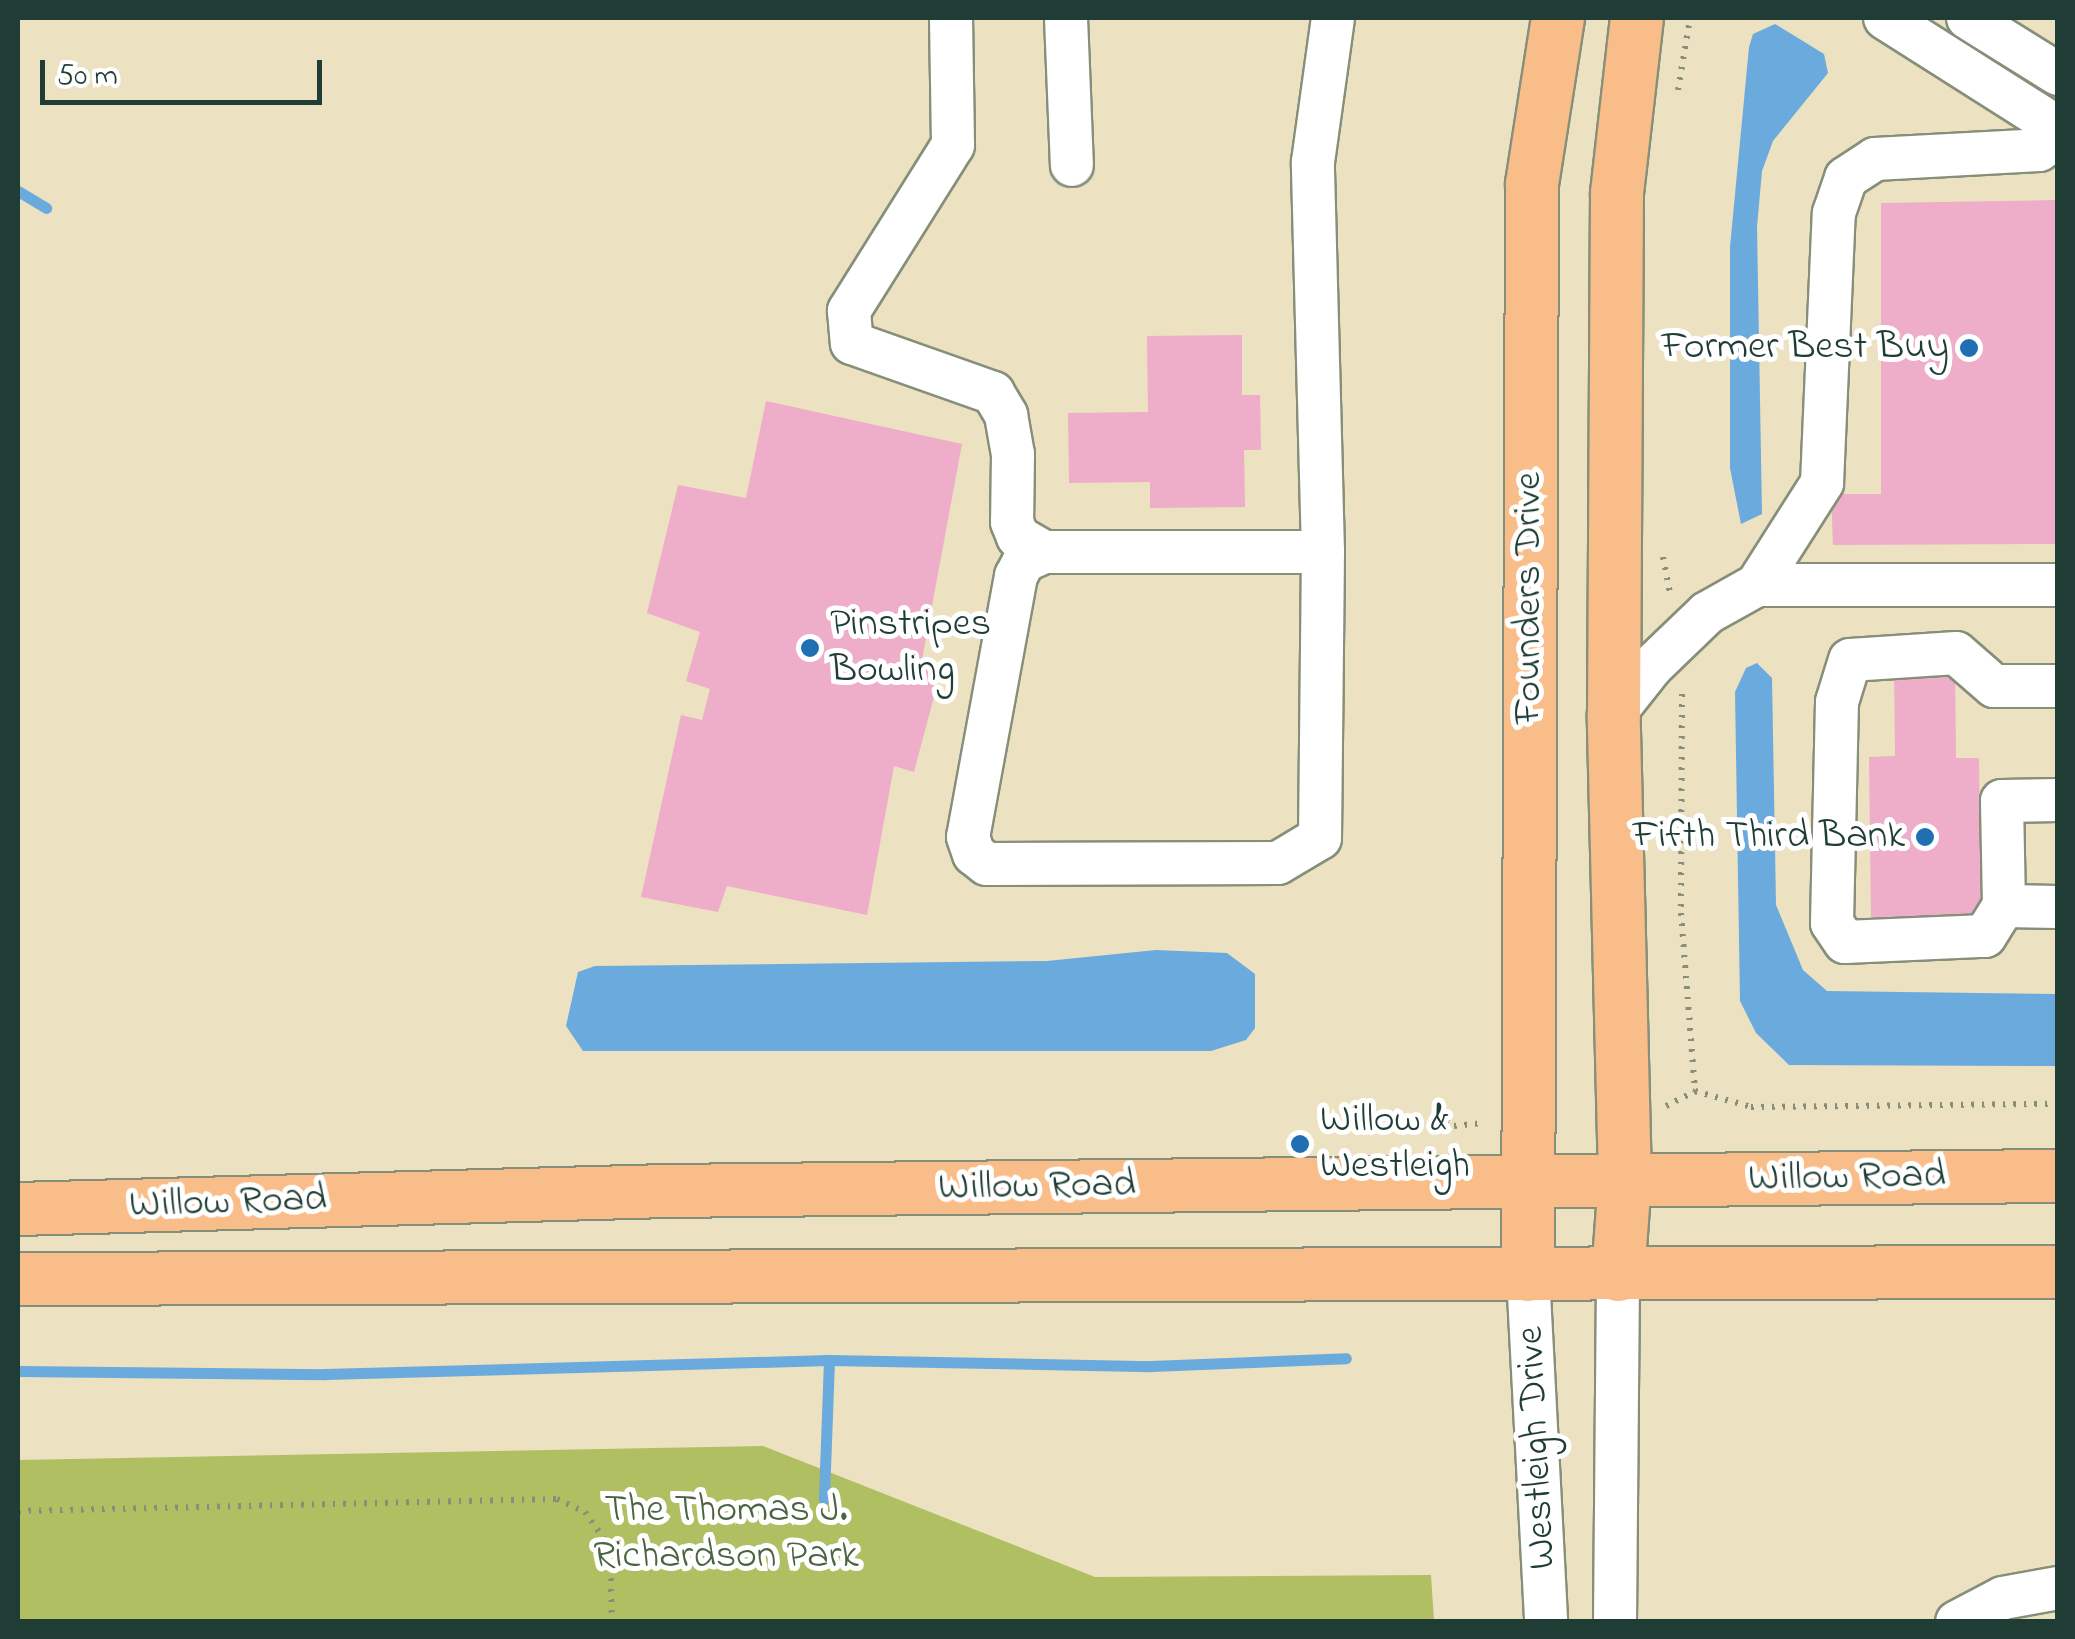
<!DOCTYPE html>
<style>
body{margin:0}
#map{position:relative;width:2075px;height:1639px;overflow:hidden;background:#ece1c0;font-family:"Indie Flower",sans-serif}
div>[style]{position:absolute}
.green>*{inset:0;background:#b0bf61}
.water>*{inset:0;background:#6aaadd}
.stream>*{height:11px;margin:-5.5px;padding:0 5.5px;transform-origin:5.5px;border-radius:5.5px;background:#6aaadd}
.building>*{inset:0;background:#eeadc8}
.path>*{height:6px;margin-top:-3px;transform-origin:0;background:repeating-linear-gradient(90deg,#868f7a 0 2.5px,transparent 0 10.5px)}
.roads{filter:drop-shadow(2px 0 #868f7a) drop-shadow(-2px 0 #868f7a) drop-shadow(0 2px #868f7a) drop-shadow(0 -2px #868f7a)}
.minor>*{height:42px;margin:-21px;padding:0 21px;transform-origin:21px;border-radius:21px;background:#fff}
.major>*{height:52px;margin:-26px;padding:0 26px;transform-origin:26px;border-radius:26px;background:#f8bd88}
.dots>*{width:28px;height:28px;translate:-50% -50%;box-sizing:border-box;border:5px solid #fff;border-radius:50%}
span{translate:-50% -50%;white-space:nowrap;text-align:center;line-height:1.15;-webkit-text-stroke:10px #fff;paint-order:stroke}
.poi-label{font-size:40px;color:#1f3d34}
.right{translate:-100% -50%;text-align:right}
.left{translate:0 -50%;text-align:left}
.street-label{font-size:40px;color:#1f3d34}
.park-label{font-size:40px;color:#4a6442}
.frame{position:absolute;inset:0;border:20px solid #1f3d34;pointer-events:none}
.scale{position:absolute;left:40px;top:60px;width:282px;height:45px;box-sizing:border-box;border:5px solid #1f3d34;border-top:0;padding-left:12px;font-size:30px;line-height:35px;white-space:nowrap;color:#1f3d34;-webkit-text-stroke:8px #fff;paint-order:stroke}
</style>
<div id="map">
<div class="green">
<div style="clip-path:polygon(763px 1446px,1095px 1577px,1431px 1575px,1434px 1621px,18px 1621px,18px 1460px)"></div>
</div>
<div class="water">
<div style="clip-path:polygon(1775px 24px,1824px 54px,1828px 73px,1773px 141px,1762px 171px,1757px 227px,1762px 514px,1741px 524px,1730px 468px,1730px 247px,1749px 47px,1753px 34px)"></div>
<div style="clip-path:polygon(1757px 663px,1772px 678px,1776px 905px,1803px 970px,1827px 991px,2057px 994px,2057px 1066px,1789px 1065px,1756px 1033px,1740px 1001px,1735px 692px,1746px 668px)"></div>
<div style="clip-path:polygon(1156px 950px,1227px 953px,1255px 974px,1255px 1028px,1246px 1040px,1211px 1051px,583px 1051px,566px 1026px,578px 972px,595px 966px,1047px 961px)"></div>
</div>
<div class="stream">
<div style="left:18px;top:191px;width:33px;rotate:31deg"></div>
<div style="left:829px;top:1360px;width:322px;rotate:1.1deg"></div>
<div style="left:1151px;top:1366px;width:195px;rotate:-2.3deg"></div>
<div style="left:18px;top:1371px;width:307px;rotate:0.6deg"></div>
<div style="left:325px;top:1374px;width:504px;rotate:-1.59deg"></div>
<div style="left:829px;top:1360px;width:139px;rotate:92.1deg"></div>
</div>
<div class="building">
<div style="clip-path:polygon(2058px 200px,2058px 544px,1833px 545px,1831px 494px,1881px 494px,1881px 203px)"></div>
<div style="clip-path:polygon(1242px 335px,1242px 395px,1260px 395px,1261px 450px,1244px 450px,1245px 507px,1150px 508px,1150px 482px,1069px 483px,1068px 413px,1148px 412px,1147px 336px)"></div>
<div style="clip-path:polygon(766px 401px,962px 444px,921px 665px,940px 674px,914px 772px,894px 766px,867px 915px,727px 886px,718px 912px,641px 897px,681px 715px,702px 720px,710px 689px,686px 681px,700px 632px,647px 613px,678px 485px,746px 498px)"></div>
<div style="clip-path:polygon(1894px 668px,1955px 668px,1956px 758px,1979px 758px,1981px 916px,1871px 917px,1869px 757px,1895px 756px)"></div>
</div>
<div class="path">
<div style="left:1678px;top:90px;width:73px;rotate:-80.5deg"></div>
<div style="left:1663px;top:557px;width:38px;rotate:79deg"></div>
<div style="left:1682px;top:694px;width:219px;rotate:90.3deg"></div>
<div style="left:1681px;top:913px;width:179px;rotate:85.5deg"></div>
<div style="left:1695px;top:1091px;width:58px;rotate:15.9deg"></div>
<div style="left:1751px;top:1107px;width:307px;rotate:-0.6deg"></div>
<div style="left:1666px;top:1106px;width:33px;rotate:-27deg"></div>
<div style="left:1438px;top:1115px;width:19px;rotate:35deg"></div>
<div style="left:1454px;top:1126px;width:30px;rotate:-6deg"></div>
<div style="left:18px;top:1511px;width:539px;rotate:-1.28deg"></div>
<div style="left:557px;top:1499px;width:31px;rotate:25deg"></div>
<div style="left:585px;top:1512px;width:43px;rotate:54.5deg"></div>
<div style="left:610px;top:1547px;width:75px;rotate:88.5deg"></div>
</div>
<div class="roads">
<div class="minor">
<div style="left:951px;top:18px;width:127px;rotate:89.1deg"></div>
<div style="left:953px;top:145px;width:196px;rotate:122.1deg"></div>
<div style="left:849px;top:311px;width:32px;rotate:85deg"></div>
<div style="left:852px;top:343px;width:150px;rotate:19.5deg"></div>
<div style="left:993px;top:393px;width:26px;rotate:59deg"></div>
<div style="left:1006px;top:415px;width:40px;rotate:80deg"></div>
<div style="left:1013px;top:454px;width:68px;rotate:90.8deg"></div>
<div style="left:1012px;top:522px;width:16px;rotate:68deg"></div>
<div style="left:1018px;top:537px;width:30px;rotate:30deg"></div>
<div style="left:1044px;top:552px;width:279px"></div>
<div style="left:1066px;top:18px;width:147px;rotate:87.7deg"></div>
<div style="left:1885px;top:18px;width:205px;rotate:32.4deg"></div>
<div style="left:1968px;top:18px;width:106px;rotate:31.9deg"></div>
<div style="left:1044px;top:552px;width:22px;rotate:156deg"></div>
<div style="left:1024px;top:561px;width:17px;rotate:118deg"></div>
<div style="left:1016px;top:576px;width:265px;rotate:100.4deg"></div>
<div style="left:968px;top:837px;width:18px;rotate:71deg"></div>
<div style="left:974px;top:854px;width:16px;rotate:38deg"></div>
<div style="left:987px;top:864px;width:291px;rotate:-0.2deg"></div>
<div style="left:1278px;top:863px;width:49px;rotate:-30.8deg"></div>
<div style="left:1320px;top:838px;width:286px;rotate:-89.4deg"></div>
<div style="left:1323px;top:552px;width:390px;rotate:-91.5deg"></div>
<div style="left:1313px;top:162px;width:145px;rotate:-82.1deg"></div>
<div style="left:1757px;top:585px;width:301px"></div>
<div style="left:2058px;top:686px;width:64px;rotate:180deg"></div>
<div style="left:1994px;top:686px;width:50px;rotate:-139deg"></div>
<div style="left:1956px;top:653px;width:106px;rotate:176.2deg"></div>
<div style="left:1850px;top:660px;width:44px;rotate:107.2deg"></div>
<div style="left:1837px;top:702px;width:221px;rotate:91.3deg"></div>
<div style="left:1832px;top:923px;width:23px;rotate:56deg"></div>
<div style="left:1845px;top:942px;width:140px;rotate:-2.5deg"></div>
<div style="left:1985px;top:936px;width:36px;rotate:-58deg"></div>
<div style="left:2004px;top:906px;width:105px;rotate:-91.1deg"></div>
<div style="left:2002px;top:801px;width:56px;rotate:-1deg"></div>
<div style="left:1614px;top:714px;width:61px;rotate:-51.6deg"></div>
<div style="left:1652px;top:666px;width:76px;rotate:-43.9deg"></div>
<div style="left:1707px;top:613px;width:57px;rotate:-29.2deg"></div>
<div style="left:1757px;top:585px;width:121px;rotate:-57.5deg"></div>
<div style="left:1822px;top:483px;width:270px;rotate:-87.5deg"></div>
<div style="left:1834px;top:213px;width:37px;rotate:-71deg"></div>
<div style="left:1846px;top:178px;width:35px;rotate:-33deg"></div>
<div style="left:1875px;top:159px;width:164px;rotate:-3.1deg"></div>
<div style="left:2039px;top:150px;width:24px;rotate:-36deg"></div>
<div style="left:2004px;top:906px;width:54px;rotate:1.1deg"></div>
<div style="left:1528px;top:1275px;width:347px;rotate:87deg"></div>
<div style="left:1615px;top:1622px;width:347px;rotate:-89.5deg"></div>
<div style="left:1957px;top:1622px;width:52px;rotate:-27.6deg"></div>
<div style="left:2003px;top:1598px;width:56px;rotate:-10.3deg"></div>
</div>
<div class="major">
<div style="left:18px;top:1209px;width:647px;rotate:-1.59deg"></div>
<div style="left:665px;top:1191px;width:1393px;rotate:-0.62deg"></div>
<div style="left:1528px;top:1275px;width:1091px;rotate:-89.79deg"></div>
<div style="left:1532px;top:184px;width:168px;rotate:-81.1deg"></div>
<div style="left:1618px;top:1275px;width:95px;rotate:-85.8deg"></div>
<div style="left:1625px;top:1180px;width:466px;rotate:-91.4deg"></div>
<div style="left:1614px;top:714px;width:521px;rotate:-89.67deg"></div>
<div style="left:1617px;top:193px;width:176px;rotate:-83.5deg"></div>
<div style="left:18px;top:1279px;width:2040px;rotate:-0.2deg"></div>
</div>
</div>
<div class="dots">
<div style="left:1969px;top:348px;background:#1f6fb2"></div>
<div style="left:810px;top:648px;background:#1f6fb2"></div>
<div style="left:1925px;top:837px;background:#1f6fb2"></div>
<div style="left:1300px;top:1144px;background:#1f6fb2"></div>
</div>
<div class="poi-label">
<span class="right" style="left:1949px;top:348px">Former Best Buy</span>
<span class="left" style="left:830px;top:648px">Pinstripes<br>Bowling</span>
<span class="right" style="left:1905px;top:837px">Fifth Third Bank</span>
<span class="left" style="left:1320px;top:1144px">Willow &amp;<br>Westleigh</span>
</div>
<div class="street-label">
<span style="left:1530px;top:598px;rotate:-90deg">Founders Drive</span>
<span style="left:1847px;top:1178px;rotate:-1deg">Willow Road</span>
<span style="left:1037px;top:1187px;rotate:-1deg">Willow Road</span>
<span style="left:228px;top:1203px;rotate:-2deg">Willow Road</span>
<span style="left:1538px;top:1448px;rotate:-93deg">Westleigh Drive</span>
</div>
<div class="park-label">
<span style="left:726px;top:1534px">The Thomas J.<br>Richardson Park</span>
</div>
<div class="frame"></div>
<div class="scale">50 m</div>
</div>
